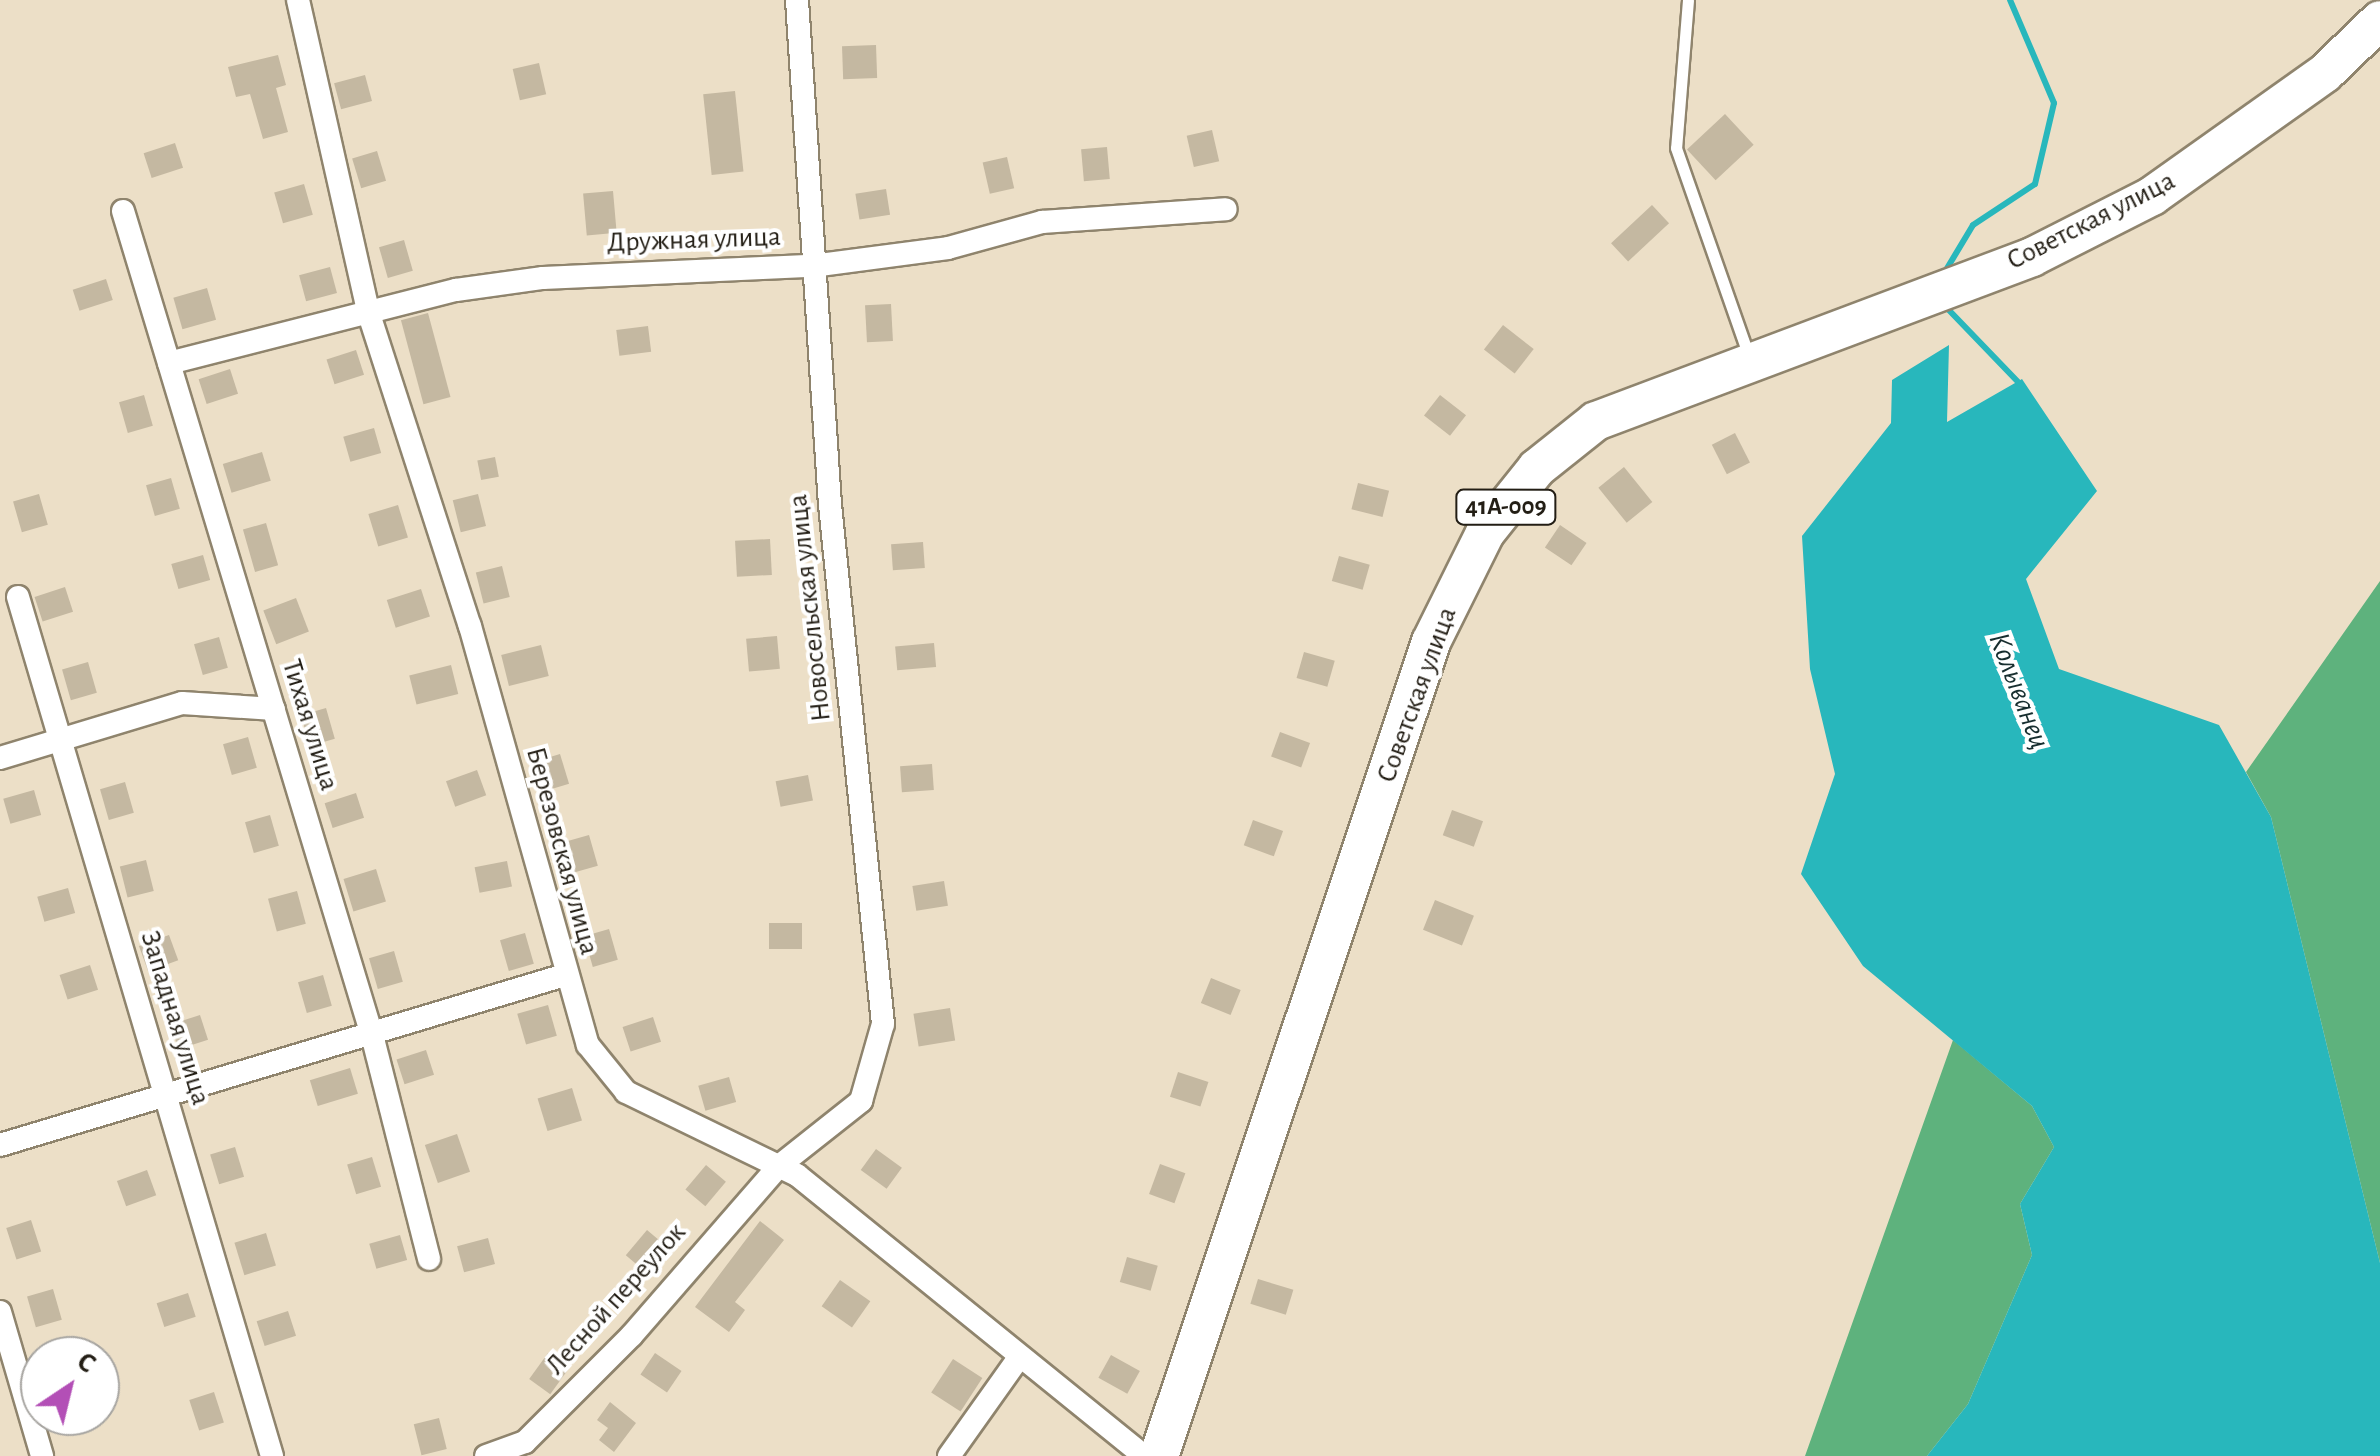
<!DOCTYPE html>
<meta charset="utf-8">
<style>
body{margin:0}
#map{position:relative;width:2380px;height:1456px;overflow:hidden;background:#ecdfc7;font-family:"Alegreya Sans",sans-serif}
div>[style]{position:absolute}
.forest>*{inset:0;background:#5eb27d}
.water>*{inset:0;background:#28b7bc}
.stream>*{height:6px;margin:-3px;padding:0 3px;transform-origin:3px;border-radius:3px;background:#28b7bc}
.building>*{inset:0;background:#c4b8a1;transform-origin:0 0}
.roads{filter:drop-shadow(2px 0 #8f846d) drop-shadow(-2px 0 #8f846d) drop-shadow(0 2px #8f846d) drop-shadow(0 -2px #8f846d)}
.service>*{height:11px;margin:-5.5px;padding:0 5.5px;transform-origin:5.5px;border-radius:5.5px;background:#fff}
.minor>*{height:22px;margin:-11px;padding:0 11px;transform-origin:11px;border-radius:11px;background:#fff}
.primary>*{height:38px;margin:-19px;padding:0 19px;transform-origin:19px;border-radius:19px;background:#fff}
span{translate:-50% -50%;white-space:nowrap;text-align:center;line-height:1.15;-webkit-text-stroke:8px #fff;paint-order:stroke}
.shield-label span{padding:2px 8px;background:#fff;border:2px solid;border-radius:8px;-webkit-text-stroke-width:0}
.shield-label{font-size:25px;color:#231e15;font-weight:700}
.street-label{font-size:28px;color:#231e15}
.water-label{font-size:30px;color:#172e2f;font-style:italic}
.north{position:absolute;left:20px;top:1336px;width:100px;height:100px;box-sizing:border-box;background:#fff;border:2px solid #a7a5a1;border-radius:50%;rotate:35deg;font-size:28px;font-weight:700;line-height:40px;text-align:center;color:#231e15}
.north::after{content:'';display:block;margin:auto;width:35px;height:45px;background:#b34fb6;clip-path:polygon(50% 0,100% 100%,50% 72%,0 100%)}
</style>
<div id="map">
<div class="forest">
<div style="clip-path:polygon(2380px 581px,2380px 1263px,2271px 817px,2246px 772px)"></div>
<div style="clip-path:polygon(1953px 1040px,2032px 1106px,2054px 1147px,2020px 1204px,2032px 1255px,1968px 1404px,1927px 1456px,1805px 1456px)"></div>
</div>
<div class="water">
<div style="clip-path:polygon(1949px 345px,1947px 422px,2022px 379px,2097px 491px,2026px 579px,2059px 669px,2219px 725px,2271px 817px,2380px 1263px,2380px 1456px,1927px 1456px,1968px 1404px,2032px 1255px,2020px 1204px,2054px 1147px,2032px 1106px,1863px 966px,1801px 874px,1835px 774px,1810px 669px,1802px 536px,1891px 423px,1892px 380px)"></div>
</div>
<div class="stream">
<div style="left:1943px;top:275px;width:58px;rotate:-59deg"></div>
<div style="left:1973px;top:225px;width:74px;rotate:-33.5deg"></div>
<div style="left:2035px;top:184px;width:83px;rotate:-76.8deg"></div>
<div style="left:2054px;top:103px;width:112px;rotate:-113.1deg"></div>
<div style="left:1944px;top:305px;width:110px;rotate:46.1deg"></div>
</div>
<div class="building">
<div style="left:876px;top:45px;width:33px;height:34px;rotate:88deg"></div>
<div style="clip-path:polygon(278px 55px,286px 85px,276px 88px,288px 132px,263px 139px,250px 94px,236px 97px,228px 67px)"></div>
<div style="left:539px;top:63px;width:32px;height:27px;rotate:77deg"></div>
<div style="left:365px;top:75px;width:27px;height:32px;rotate:75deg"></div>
<div style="left:735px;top:91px;width:81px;height:32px;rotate:84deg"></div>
<div style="left:1725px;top:114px;width:42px;height:52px;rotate:47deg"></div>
<div style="left:1212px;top:130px;width:32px;height:26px;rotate:77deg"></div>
<div style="left:175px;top:143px;width:26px;height:33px;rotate:72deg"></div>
<div style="left:1107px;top:147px;width:32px;height:26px;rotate:85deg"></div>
<div style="left:377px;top:151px;width:31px;height:26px;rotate:73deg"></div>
<div style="left:1007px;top:157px;width:32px;height:25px;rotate:77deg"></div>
<div style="left:304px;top:184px;width:32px;height:31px;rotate:74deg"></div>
<div style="left:886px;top:189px;width:26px;height:31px;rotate:81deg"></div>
<div style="left:613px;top:191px;width:42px;height:30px;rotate:85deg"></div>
<div style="left:1652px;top:205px;width:25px;height:56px;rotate:47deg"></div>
<div style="left:404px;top:240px;width:32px;height:26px;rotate:74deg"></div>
<div style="left:330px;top:267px;width:27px;height:32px;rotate:75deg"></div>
<div style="left:106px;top:279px;width:22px;height:35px;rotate:72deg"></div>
<div style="left:207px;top:288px;width:33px;height:35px;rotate:74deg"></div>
<div style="left:891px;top:304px;width:37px;height:26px;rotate:87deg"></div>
<div style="left:428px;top:313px;width:87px;height:28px;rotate:75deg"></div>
<div style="left:1503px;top:325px;width:39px;height:31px;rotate:38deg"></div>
<div style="left:648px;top:326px;width:26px;height:32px;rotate:83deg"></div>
<div style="left:356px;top:350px;width:26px;height:31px;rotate:72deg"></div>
<div style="left:230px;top:369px;width:26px;height:33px;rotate:72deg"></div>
<div style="left:144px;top:395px;width:32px;height:26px;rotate:74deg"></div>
<div style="left:1440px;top:395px;width:33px;height:26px;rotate:38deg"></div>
<div style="left:374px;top:428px;width:26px;height:32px;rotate:74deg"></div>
<div style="left:1735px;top:433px;width:33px;height:26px;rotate:63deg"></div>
<div style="left:262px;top:452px;width:30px;height:41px;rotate:73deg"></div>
<div style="left:495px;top:457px;width:20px;height:18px;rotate:79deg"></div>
<div style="left:1624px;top:467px;width:45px;height:33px;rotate:51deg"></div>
<div style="left:171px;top:478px;width:32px;height:26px;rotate:74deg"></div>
<div style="left:1358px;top:483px;width:32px;height:27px;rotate:14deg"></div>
<div style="left:39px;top:494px;width:32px;height:27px;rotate:74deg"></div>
<div style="left:478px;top:494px;width:33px;height:26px;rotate:76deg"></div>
<div style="left:398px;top:505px;width:34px;height:31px;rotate:73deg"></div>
<div style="left:266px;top:523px;width:44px;height:24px;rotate:74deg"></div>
<div style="left:1560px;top:525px;width:32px;height:27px;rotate:34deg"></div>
<div style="left:770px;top:539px;width:36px;height:35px;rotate:87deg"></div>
<div style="left:923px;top:542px;width:26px;height:32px;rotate:86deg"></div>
<div style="left:203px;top:555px;width:26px;height:33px;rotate:74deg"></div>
<div style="left:1339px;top:556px;width:32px;height:26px;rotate:16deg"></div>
<div style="left:502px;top:566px;width:32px;height:27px;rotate:76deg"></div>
<div style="left:65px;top:587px;width:26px;height:32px;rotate:72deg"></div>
<div style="left:421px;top:589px;width:29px;height:36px;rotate:72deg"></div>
<div style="left:296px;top:598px;width:36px;height:35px;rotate:69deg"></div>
<div style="left:777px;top:636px;width:33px;height:31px;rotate:85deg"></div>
<div style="left:219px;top:637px;width:32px;height:26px;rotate:74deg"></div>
<div style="left:934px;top:643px;width:24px;height:39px;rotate:85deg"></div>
<div style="left:541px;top:645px;width:32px;height:41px;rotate:76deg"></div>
<div style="left:1304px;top:652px;width:32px;height:27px;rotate:16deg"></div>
<div style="left:88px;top:662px;width:32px;height:27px;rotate:74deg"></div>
<div style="left:451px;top:665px;width:30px;height:43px;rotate:76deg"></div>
<div style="left:326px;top:708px;width:32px;height:26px;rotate:74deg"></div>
<div style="left:1280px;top:732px;width:32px;height:26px;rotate:20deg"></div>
<div style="left:248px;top:737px;width:32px;height:26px;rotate:74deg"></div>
<div style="left:560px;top:754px;width:31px;height:26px;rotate:73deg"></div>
<div style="left:932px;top:764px;width:26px;height:32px;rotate:86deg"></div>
<div style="left:477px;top:770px;width:27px;height:33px;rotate:70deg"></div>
<div style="left:808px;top:775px;width:26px;height:33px;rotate:79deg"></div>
<div style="left:125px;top:782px;width:32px;height:26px;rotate:74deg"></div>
<div style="left:34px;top:790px;width:26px;height:32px;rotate:74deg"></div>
<div style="left:356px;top:793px;width:26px;height:33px;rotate:72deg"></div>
<div style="left:1452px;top:810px;width:33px;height:27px;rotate:20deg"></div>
<div style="left:270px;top:815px;width:32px;height:26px;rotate:74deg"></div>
<div style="left:1253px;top:820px;width:32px;height:27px;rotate:20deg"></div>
<div style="left:589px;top:835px;width:32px;height:33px;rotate:74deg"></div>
<div style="left:146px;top:860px;width:32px;height:27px;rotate:76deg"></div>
<div style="left:507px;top:861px;width:26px;height:33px;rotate:79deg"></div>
<div style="left:376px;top:869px;width:34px;height:34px;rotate:73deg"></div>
<div style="left:944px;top:881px;width:25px;height:32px;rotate:81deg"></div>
<div style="left:68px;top:888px;width:26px;height:32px;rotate:74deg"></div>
<div style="left:297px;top:891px;width:34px;height:30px;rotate:75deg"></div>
<div style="left:1435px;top:900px;width:42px;height:32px;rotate:22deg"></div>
<div style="left:802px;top:923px;width:26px;height:33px;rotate:90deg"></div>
<div style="left:609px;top:929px;width:32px;height:26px;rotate:74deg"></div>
<div style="left:525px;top:933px;width:32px;height:26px;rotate:74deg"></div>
<div style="left:169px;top:935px;width:27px;height:32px;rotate:70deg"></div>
<div style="left:394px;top:951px;width:32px;height:26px;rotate:74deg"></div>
<div style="left:90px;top:965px;width:26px;height:32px;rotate:72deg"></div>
<div style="left:323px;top:975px;width:32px;height:26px;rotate:74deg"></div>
<div style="left:1211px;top:978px;width:32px;height:27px;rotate:22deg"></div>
<div style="left:548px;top:1005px;width:32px;height:32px;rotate:74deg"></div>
<div style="left:950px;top:1008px;width:33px;height:37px;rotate:81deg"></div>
<div style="left:200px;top:1015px;width:26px;height:31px;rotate:72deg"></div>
<div style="left:653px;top:1017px;width:26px;height:32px;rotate:72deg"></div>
<div style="left:426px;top:1050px;width:26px;height:31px;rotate:72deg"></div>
<div style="left:350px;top:1068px;width:27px;height:42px;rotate:73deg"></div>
<div style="left:1178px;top:1072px;width:32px;height:26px;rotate:18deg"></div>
<div style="left:729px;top:1077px;width:26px;height:32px;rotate:74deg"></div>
<div style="left:572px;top:1088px;width:34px;height:36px;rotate:73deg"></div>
<div style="left:457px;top:1134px;width:40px;height:34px;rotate:71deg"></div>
<div style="left:235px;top:1147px;width:31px;height:26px;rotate:73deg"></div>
<div style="left:876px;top:1149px;width:32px;height:26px;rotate:36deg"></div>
<div style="left:372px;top:1157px;width:31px;height:26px;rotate:73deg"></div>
<div style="left:1160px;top:1164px;width:27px;height:32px;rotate:20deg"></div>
<div style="left:706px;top:1165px;width:26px;height:32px;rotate:40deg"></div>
<div style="left:147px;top:1170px;width:27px;height:32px;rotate:70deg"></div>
<div style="left:31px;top:1220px;width:33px;height:26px;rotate:72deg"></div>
<div style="clip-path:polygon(760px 1221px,784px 1240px,735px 1302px,745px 1310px,729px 1332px,695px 1307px)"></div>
<div style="left:647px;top:1230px;width:26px;height:33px;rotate:40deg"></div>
<div style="left:266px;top:1233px;width:34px;height:33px;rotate:73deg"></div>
<div style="left:400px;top:1235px;width:26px;height:32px;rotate:74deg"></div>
<div style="left:488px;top:1238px;width:27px;height:32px;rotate:75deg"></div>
<div style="left:1127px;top:1257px;width:32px;height:26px;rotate:16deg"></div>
<div style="left:1258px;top:1279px;width:37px;height:26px;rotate:17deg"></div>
<div style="left:840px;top:1280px;width:37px;height:32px;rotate:35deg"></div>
<div style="left:53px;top:1289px;width:32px;height:27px;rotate:74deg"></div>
<div style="left:188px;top:1293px;width:25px;height:33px;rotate:72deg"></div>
<div style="left:288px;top:1311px;width:26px;height:33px;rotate:72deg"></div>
<div style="left:548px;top:1353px;width:26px;height:32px;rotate:36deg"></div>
<div style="left:655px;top:1353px;width:32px;height:26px;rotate:34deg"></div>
<div style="left:1111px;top:1355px;width:33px;height:26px;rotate:29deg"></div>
<div style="left:953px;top:1359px;width:35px;height:40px;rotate:33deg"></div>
<div style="left:214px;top:1392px;width:32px;height:26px;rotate:72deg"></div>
<div style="clip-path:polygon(610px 1402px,636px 1423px,614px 1452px,599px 1440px,608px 1428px,597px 1420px)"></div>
<div style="left:439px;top:1418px;width:32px;height:26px;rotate:76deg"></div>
</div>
<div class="roads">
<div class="service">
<div style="left:1688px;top:0;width:148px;rotate:94.6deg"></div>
<div style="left:1676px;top:148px;width:221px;rotate:70.7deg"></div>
</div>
<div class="minor">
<div style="left:298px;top:0;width:319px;rotate:77.3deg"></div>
<div style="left:368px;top:311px;width:331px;rotate:72.1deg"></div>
<div style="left:470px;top:626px;width:435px;rotate:74.3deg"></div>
<div style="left:588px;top:1045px;width:60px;rotate:51deg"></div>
<div style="left:626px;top:1092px;width:190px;rotate:25.9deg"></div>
<div style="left:797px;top:1175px;width:447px;rotate:39deg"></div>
<div style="left:123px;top:211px;width:861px;rotate:73.19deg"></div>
<div style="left:372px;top:1035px;width:231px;rotate:75.7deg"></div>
<div style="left:169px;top:363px;width:296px;rotate:-14.3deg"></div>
<div style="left:456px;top:290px;width:88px;rotate:-7.9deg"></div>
<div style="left:543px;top:278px;width:269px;rotate:-2.6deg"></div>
<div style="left:812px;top:266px;width:137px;rotate:-7.5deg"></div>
<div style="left:948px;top:248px;width:98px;rotate:-15.5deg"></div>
<div style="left:1042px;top:222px;width:184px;rotate:-4deg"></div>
<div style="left:18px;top:597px;width:896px;rotate:73.53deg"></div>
<div style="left:0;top:758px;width:190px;rotate:-16.8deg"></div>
<div style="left:182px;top:703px;width:92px;rotate:3.7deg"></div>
<div style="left:0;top:1145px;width:590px;rotate:-16.75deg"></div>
<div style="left:0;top:1312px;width:150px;rotate:73.7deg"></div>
<div style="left:486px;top:1456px;width:41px;rotate:-19.7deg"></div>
<div style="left:525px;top:1442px;width:151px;rotate:-45deg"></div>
<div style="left:632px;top:1335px;width:224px;rotate:-49deg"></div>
<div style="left:779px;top:1166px;width:105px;rotate:-38.4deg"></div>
<div style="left:861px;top:1101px;width:80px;rotate:-74.1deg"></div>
<div style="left:883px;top:1024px;width:522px;rotate:-95.83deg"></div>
<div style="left:830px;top:505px;width:506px;rotate:-93.74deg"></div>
<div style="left:949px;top:1456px;width:119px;rotate:-54.6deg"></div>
</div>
<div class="primary">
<div style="left:1159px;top:1456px;width:858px;rotate:-71.52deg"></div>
<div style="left:1431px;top:642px;width:122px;rotate:-63.6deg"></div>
<div style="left:1485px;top:533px;width:83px;rotate:-51.3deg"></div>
<div style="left:1537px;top:468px;width:75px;rotate:-38.5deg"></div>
<div style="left:1596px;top:421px;width:466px;rotate:-20.6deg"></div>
<div style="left:2032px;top:257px;width:135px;rotate:-26.9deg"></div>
<div style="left:2152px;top:196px;width:212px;rotate:-35.4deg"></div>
<div style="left:2325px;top:73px;width:76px;rotate:-43.9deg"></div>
</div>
</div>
<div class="shield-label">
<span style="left:1506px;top:507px">41А-009</span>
</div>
<div class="street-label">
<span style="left:2091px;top:221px;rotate:-27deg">Советская улица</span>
<span style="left:694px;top:240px;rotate:-2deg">Дружная улица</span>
<span style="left:810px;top:608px;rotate:-96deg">Новосельская улица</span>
<span style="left:1417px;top:695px;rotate:-70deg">Советская улица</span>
<span style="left:310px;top:725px;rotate:73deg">Тихая улица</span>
<span style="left:562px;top:851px;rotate:75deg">Березовская улица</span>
<span style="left:175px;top:1018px;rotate:73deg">Западная улица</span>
<span style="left:616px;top:1299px;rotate:-48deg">Лесной переулок</span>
</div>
<div class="water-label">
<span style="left:2019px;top:691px;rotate:69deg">Колыванец</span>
</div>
<div class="north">С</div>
</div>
